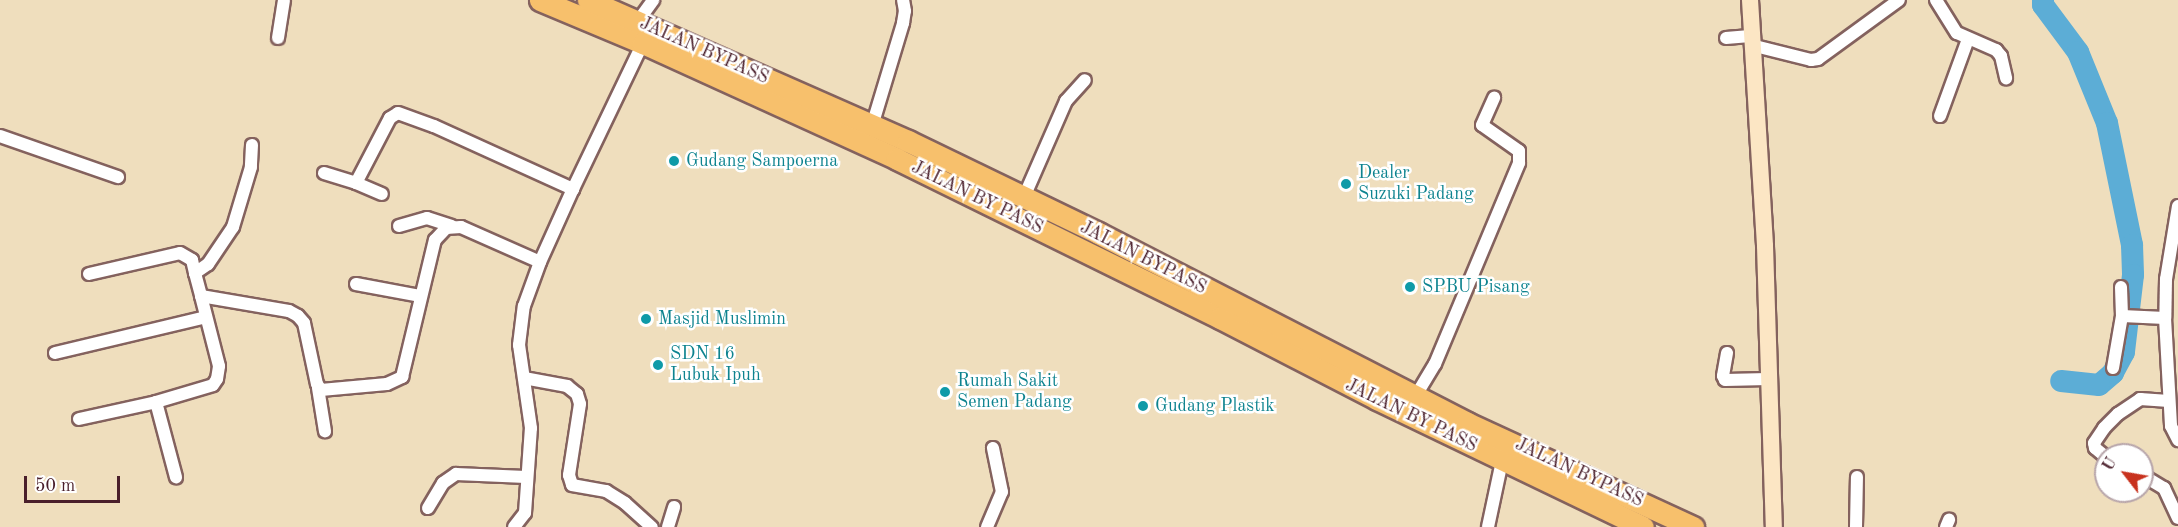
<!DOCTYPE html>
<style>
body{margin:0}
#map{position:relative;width:2178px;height:527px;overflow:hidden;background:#efdebd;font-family:"Old Standard TT",serif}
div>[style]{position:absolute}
.river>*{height:22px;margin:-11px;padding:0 11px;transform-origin:11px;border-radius:11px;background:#5cadd6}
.roads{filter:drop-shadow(2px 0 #84625e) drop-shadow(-2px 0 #84625e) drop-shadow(0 2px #84625e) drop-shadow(0 -2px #84625e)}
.street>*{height:12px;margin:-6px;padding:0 6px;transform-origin:6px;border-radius:6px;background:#fff}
.secondary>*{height:16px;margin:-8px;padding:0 8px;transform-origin:8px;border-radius:8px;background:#fce6c4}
.highway>*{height:21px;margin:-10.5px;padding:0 10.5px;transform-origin:10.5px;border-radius:10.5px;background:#f7c06c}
.dots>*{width:16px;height:16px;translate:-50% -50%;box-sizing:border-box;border:3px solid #fff;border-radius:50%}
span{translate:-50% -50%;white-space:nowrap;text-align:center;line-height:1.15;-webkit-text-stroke:5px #fff;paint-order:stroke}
.street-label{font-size:18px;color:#4a1f2b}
.culture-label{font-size:18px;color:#0d838f}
.left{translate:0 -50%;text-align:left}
.north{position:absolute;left:2094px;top:443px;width:60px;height:60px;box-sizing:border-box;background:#fff;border:2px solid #b7a5aa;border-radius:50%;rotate:301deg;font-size:16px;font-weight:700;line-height:24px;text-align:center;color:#4a1f2b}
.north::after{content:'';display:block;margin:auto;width:21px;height:27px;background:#c8321e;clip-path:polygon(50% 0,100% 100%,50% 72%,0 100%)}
.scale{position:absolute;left:24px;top:476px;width:96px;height:27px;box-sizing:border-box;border:3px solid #4a1f2b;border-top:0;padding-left:8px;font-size:18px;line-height:21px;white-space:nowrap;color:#4a1f2b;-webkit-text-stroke:4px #fff;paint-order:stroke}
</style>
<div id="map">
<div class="river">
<div style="left:2043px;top:0;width:5px;rotate:90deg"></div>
<div style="left:2043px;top:5px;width:59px;rotate:53.3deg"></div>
<div style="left:2078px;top:52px;width:77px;rotate:67.8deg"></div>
<div style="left:2107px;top:123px;width:125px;rotate:78.4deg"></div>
<div style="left:2132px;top:245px;width:30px;rotate:88deg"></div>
<div style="left:2133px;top:275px;width:78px;rotate:96.7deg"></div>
<div style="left:2124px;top:352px;width:24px;rotate:118deg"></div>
<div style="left:2113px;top:373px;width:18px;rotate:139deg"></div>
<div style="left:2099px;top:385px;width:38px;rotate:-174deg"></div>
</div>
<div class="roads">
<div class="street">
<div style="left:1936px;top:0;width:39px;rotate:58deg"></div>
<div style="left:1957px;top:33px;width:43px;rotate:23.6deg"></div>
<div style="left:1996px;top:50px;width:8px;rotate:50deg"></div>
<div style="left:2001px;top:56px;width:23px;rotate:77deg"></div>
<div style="left:638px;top:21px;width:26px;rotate:-54deg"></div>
<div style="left:278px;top:38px;width:38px;rotate:-81deg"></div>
<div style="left:1726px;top:38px;width:24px;rotate:-5deg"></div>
<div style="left:1751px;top:45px;width:62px;rotate:14deg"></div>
<div style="left:1811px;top:60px;width:7px;rotate:-8deg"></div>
<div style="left:1818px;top:59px;width:100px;rotate:-36.1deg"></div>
<div style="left:1940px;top:116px;width:82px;rotate:-70deg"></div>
<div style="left:872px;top:126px;width:108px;rotate:-73.2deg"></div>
<div style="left:903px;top:23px;width:12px;rotate:-81deg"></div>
<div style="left:905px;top:11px;width:11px;rotate:-100deg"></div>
<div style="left:0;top:136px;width:125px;rotate:19.2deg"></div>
<div style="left:252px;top:145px;width:22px;rotate:93deg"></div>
<div style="left:251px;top:167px;width:63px;rotate:106.7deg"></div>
<div style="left:233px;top:227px;width:45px;rotate:124deg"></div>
<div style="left:208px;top:264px;width:16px;rotate:145deg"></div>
<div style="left:195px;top:273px;width:24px;rotate:75deg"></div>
<div style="left:201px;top:296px;width:89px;rotate:9.7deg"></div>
<div style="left:289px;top:311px;width:10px;rotate:29deg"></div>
<div style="left:298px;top:316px;width:9px;rotate:49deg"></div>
<div style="left:304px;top:323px;width:62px;rotate:78deg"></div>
<div style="left:317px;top:384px;width:7px;rotate:56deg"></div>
<div style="left:321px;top:390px;width:66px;rotate:-5.2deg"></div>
<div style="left:387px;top:384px;width:17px;rotate:-25deg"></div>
<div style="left:402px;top:377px;width:141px;rotate:-76.5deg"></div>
<div style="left:435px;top:240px;width:16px;rotate:-47deg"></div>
<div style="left:446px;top:228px;width:15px;rotate:-4deg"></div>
<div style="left:461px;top:227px;width:86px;rotate:23.9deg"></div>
<div style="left:324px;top:173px;width:34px;rotate:17deg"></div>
<div style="left:356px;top:183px;width:73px;rotate:-62.4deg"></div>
<div style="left:390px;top:118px;width:9px;rotate:-32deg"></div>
<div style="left:398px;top:113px;width:38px;rotate:20deg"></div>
<div style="left:434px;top:126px;width:153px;rotate:24.4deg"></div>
<div style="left:356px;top:183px;width:28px;rotate:23deg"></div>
<div style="left:1024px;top:197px;width:105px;rotate:-66.4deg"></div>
<div style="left:1066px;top:101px;width:28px;rotate:-48deg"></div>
<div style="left:2178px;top:206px;width:74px;rotate:99.3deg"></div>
<div style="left:2166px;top:279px;width:39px;rotate:91deg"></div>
<div style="left:2165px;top:318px;width:108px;rotate:86.8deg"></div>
<div style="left:2171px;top:426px;width:16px;rotate:63deg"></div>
<div style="left:399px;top:226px;width:29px;rotate:-16deg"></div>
<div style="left:427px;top:218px;width:26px;rotate:18deg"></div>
<div style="left:89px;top:274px;width:93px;rotate:-13deg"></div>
<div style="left:180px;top:253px;width:14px;rotate:30deg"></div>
<div style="left:192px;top:260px;width:13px;rotate:77deg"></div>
<div style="left:356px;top:284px;width:66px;rotate:10.5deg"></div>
<div style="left:2122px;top:316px;width:43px;rotate:2.7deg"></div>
<div style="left:55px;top:353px;width:155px;rotate:-13.4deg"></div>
<div style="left:1727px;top:353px;width:23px;rotate:100deg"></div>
<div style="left:1723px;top:376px;width:4px;rotate:63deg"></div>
<div style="left:1725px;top:380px;width:43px;rotate:-1.3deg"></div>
<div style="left:2113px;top:368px;width:53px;rotate:-80.2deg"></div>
<div style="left:2122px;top:316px;width:29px;rotate:-92deg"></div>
<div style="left:524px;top:378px;width:44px;rotate:10.5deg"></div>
<div style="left:567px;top:386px;width:13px;rotate:39deg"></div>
<div style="left:577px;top:394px;width:10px;rotate:73deg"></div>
<div style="left:580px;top:404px;width:72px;rotate:98.8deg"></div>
<div style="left:569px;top:475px;width:10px;rotate:73deg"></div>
<div style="left:572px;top:485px;width:35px;rotate:10deg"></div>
<div style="left:606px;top:491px;width:22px;rotate:32deg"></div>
<div style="left:625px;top:503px;width:36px;rotate:42deg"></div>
<div style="left:318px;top:388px;width:44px;rotate:80.8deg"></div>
<div style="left:1415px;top:397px;width:39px;rotate:-59deg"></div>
<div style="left:1435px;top:364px;width:218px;rotate:-67.3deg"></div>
<div style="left:1519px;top:163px;width:12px;rotate:-90deg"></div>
<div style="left:1519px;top:151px;width:45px;rotate:-144.9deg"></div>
<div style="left:1482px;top:125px;width:30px;rotate:-66deg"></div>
<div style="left:156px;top:402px;width:78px;rotate:75.1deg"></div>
<div style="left:79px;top:419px;width:79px;rotate:-12.4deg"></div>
<div style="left:156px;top:402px;width:59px;rotate:-16.6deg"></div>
<div style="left:213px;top:385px;width:7px;rotate:-56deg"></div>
<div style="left:217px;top:379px;width:13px;rotate:-81deg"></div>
<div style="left:219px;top:366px;width:72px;rotate:-104.4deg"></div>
<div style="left:2106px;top:457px;width:14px;rotate:-141deg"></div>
<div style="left:2095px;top:448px;width:5px;rotate:-101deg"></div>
<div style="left:2094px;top:443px;width:18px;rotate:-56deg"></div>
<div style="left:2104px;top:428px;width:20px;rotate:-45deg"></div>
<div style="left:2118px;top:414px;width:27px;rotate:-34deg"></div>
<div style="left:2140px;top:399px;width:29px;rotate:4deg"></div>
<div style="left:2142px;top:475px;width:26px;rotate:31deg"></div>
<div style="left:2164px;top:488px;width:33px;rotate:65deg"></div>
<div style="left:428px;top:508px;width:29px;rotate:-59deg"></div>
<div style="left:443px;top:483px;width:16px;rotate:-35deg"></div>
<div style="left:456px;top:474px;width:70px;rotate:2.5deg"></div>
<div style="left:514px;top:527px;width:18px;rotate:-52deg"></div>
<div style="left:525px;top:513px;width:85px;rotate:-86deg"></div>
<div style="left:531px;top:428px;width:84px;rotate:-98.2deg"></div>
<div style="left:519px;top:345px;width:39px;rotate:-83deg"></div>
<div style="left:524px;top:306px;width:47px;rotate:-70deg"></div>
<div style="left:540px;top:262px;width:80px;rotate:-65.7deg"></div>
<div style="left:573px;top:189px;width:162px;rotate:-64.4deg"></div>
<div style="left:668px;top:527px;width:21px;rotate:-73deg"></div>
<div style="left:987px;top:527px;width:38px;rotate:-67deg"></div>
<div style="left:1002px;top:492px;width:45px;rotate:-101.6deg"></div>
<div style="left:1488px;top:527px;width:67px;rotate:-78deg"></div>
<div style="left:1856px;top:527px;width:50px;rotate:-88.9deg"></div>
<div style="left:1946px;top:527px;width:8px;rotate:-67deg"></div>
</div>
<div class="secondary">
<div style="left:1750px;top:0;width:246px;rotate:86.5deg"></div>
<div style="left:1765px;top:246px;width:281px;rotate:88.2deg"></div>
</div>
<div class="highway">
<div style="left:540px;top:0;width:112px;rotate:22.7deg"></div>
<div style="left:643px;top:43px;width:279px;rotate:24.5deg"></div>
<div style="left:897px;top:159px;width:360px;rotate:26.2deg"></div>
<div style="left:1220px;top:318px;width:177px;rotate:27.3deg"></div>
<div style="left:1377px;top:399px;width:295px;rotate:25.7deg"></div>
<div style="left:588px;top:0;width:350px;rotate:23.8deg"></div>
<div style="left:908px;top:141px;width:211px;rotate:25.8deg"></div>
<div style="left:1098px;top:233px;width:415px;rotate:27.2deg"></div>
<div style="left:1467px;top:423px;width:249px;rotate:24.7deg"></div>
</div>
</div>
<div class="dots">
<div style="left:674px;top:161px;background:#0f9aa8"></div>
<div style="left:1346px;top:184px;background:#0f9aa8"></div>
<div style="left:1410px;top:287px;background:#0f9aa8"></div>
<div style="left:646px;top:319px;background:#0f9aa8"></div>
<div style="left:658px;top:365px;background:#0f9aa8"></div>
<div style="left:945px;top:392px;background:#0f9aa8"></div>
<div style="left:1143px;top:406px;background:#0f9aa8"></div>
</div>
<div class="street-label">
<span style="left:704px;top:51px;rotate:24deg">JALAN BYPASS</span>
<span style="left:977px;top:198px;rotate:26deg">JALAN BY PASS</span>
<span style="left:1143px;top:258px;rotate:27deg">JALAN BYPASS</span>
<span style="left:1411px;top:416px;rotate:26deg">JALAN BY PASS</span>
<span style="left:1579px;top:473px;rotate:25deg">JALAN BYPASS</span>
</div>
<div class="culture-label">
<span class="left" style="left:686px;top:161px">Gudang Sampoerna</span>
<span class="left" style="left:1358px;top:184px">Dealer<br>Suzuki Padang</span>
<span class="left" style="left:1422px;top:287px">SPBU Pisang</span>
<span class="left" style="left:658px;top:319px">Masjid Muslimin</span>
<span class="left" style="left:670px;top:365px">SDN 16<br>Lubuk Ipuh</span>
<span class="left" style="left:957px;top:392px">Rumah Sakit<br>Semen Padang</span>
<span class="left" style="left:1155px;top:406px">Gudang Plastik</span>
</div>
<div class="north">U</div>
<div class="scale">50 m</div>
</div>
